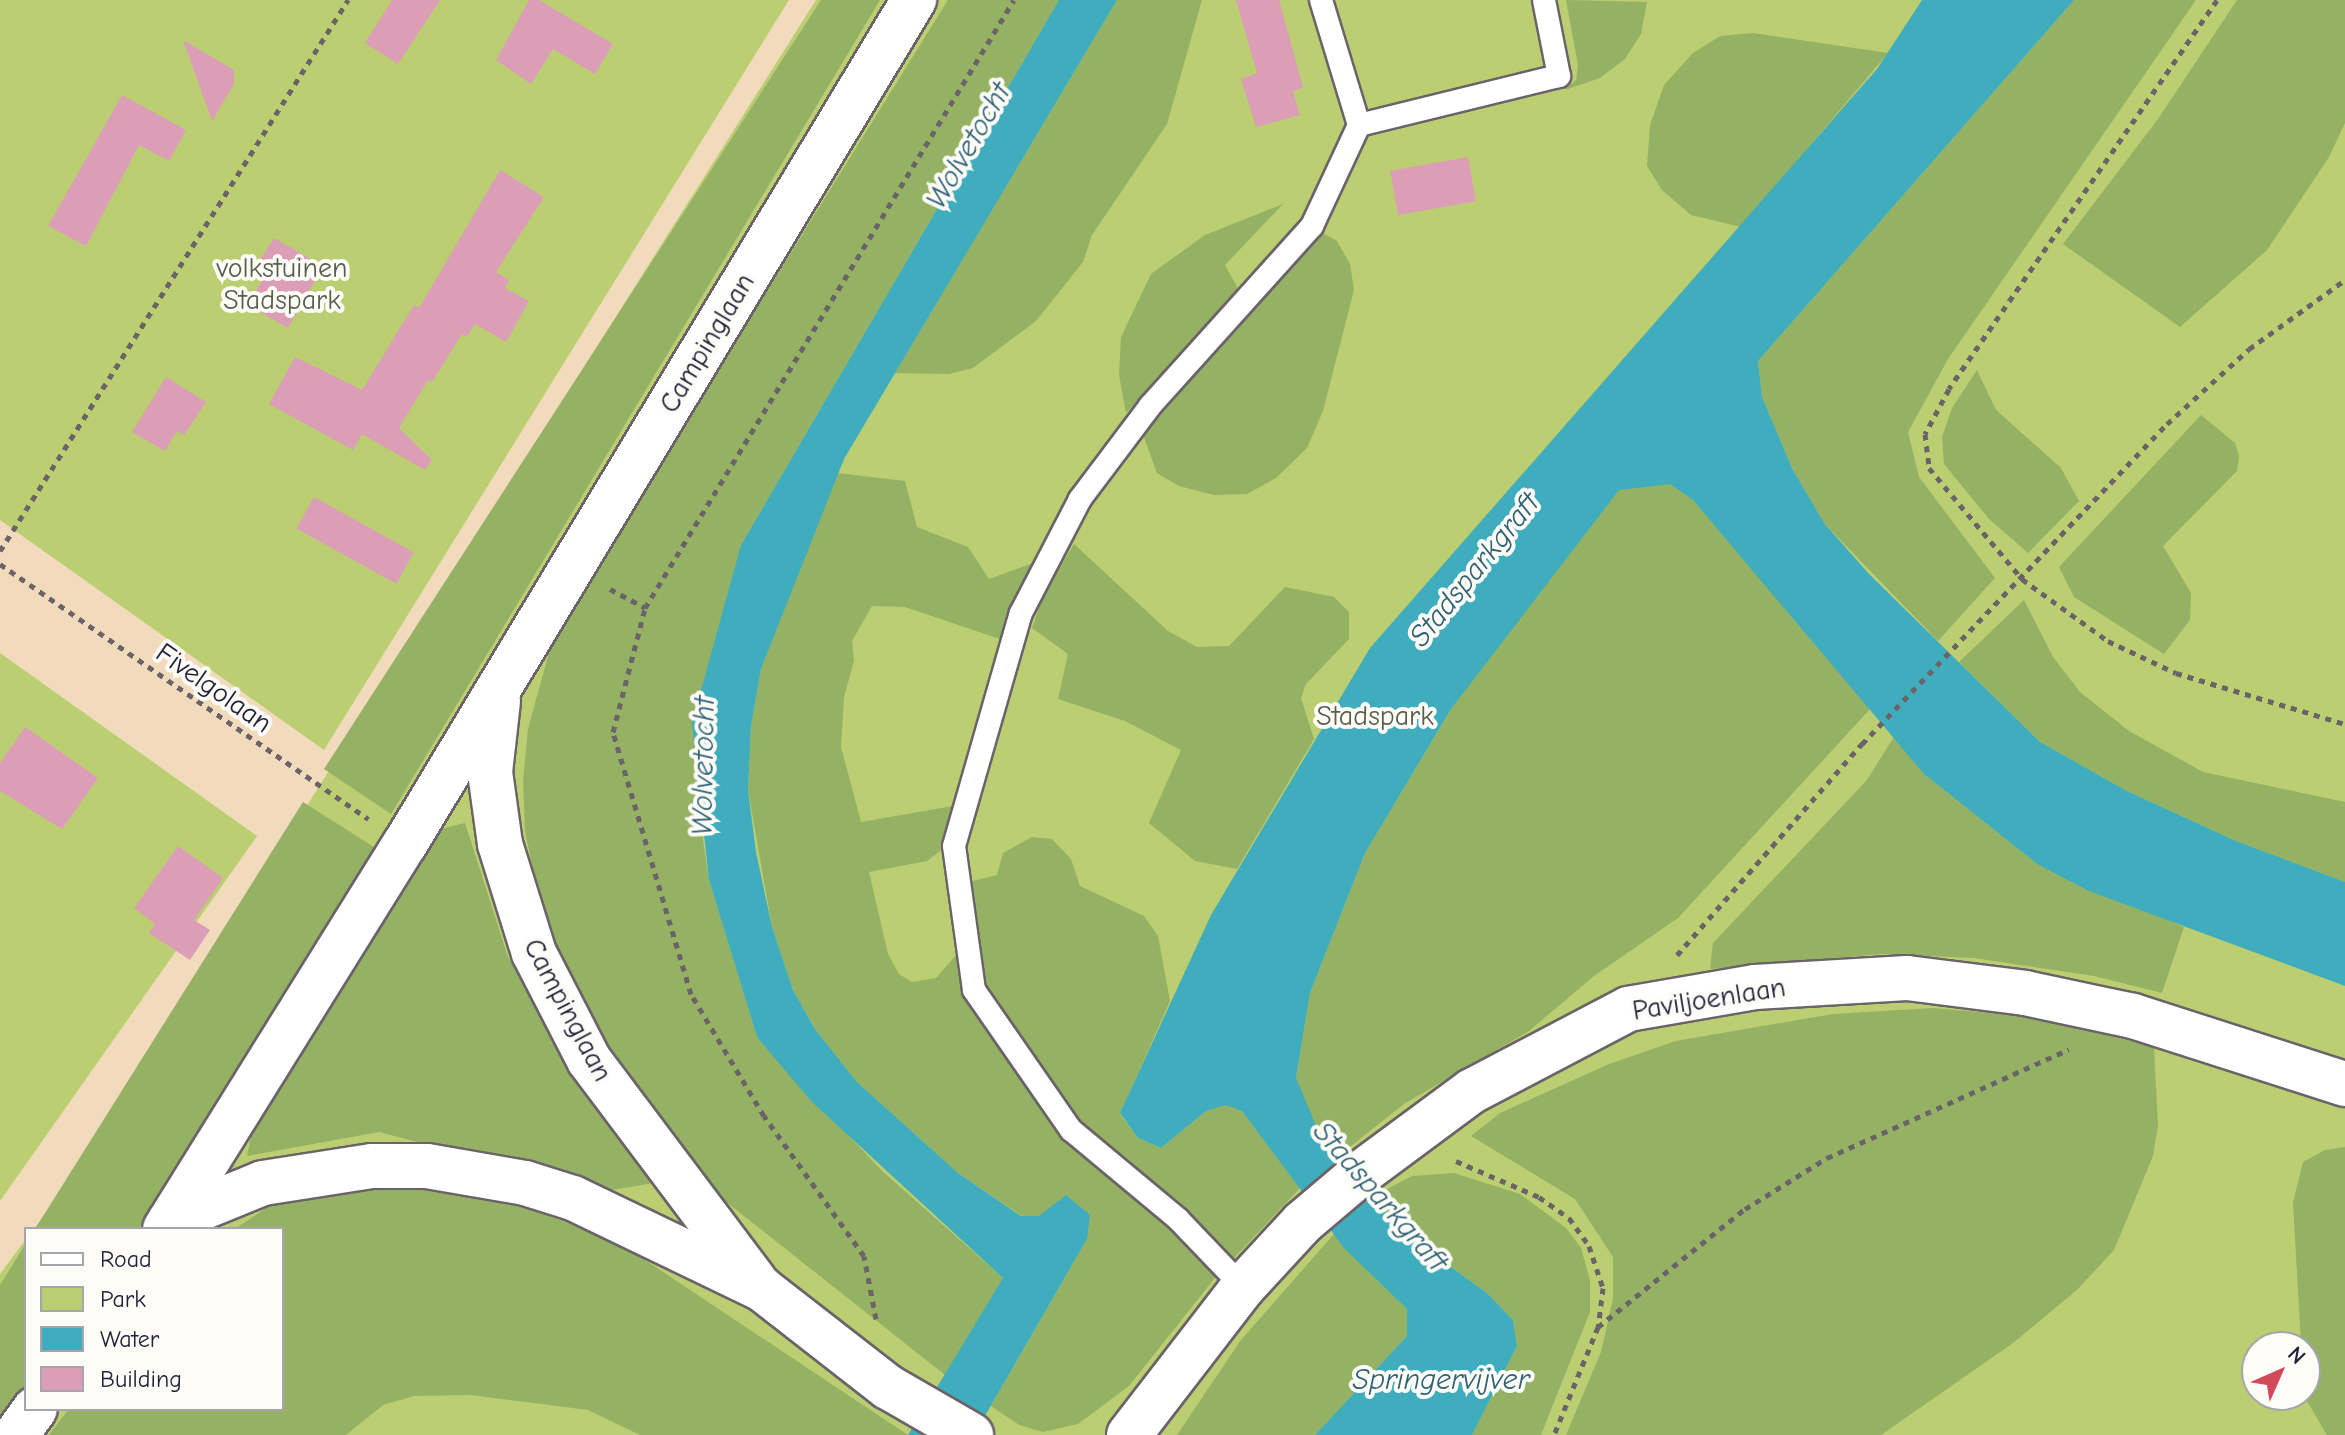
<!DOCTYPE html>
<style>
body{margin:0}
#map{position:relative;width:2345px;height:1435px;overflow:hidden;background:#f2dbbc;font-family:"Comic Neue",sans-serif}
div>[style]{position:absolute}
.green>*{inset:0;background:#bbce72}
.forest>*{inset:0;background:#94b164}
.water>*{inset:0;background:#3fadbd}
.building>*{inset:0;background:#dc9eb7;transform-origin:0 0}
.path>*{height:5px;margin-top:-2.5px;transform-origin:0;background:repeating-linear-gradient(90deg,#6b6368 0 6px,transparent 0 12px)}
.roads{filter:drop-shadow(2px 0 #6b6368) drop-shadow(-2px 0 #6b6368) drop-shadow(0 2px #6b6368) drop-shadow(0 -2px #6b6368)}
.lane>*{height:22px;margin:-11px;padding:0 11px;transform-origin:11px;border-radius:11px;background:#fff}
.street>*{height:44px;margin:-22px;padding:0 22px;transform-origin:22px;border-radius:22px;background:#fff}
span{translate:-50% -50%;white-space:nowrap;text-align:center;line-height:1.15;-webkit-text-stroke:8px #fdfcf7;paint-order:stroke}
.park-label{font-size:28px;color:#585e4e}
.street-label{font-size:28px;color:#22223b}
.water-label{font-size:30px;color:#2f6176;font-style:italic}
.legend{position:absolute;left:24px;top:1227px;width:260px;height:184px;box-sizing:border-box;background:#fdfcf7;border:2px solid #a5a5ac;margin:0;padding:10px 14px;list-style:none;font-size:24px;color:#22223b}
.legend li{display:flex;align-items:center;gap:16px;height:40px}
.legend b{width:40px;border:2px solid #a5a5ac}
.north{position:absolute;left:2241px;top:1331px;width:80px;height:80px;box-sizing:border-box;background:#fdfcf7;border:2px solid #a5a5ac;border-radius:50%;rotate:45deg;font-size:22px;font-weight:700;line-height:32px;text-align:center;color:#22223b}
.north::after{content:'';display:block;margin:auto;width:28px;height:36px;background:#d1495b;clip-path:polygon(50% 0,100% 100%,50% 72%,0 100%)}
</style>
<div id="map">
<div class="green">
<div style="clip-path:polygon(0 0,789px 0,324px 750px,0 520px)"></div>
<div style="clip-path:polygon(evenodd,816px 0,2345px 0,2345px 1435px,0 1435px,0 1274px,26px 1239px,26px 1409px,282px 1409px,282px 1229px,34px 1229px,69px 1182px,816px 0,2257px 1347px,2305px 1347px,2305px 1395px,2257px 1395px,2257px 1347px)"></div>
<div style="clip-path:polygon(0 653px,257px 836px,0 1201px)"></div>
</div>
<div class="forest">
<div style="clip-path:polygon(821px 0,880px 0,391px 814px,324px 769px)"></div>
<div style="clip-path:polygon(948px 0,1059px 0,741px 545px,697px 800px,709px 880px,757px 1037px,881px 1170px,1003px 1278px,945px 1375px,715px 1193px,629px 1082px,545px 932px,525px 830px,523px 781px,528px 729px,554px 634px)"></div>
<div style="clip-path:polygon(1117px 0,1202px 0,1167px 124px,1092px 235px,1083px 262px,1036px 321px,973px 368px,949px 374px,895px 373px)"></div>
<div style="clip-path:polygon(1566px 0,1647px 2px,1641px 34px,1625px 59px,1600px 78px,1565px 90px,1576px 80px,1578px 65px)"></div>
<div style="clip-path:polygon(2074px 0,2196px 0,1948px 359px,1908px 432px,1919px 477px,1995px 578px,1938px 641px,1824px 523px,1792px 468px,1762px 397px,1758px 361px)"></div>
<div style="clip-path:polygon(2237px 0,2345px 0,2345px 123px,2329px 157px,2267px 250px,2180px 327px,2063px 244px,2158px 119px)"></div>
<div style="clip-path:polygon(1753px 33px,1888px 53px,1741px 227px,1691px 215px,1662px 190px,1647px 166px,1650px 125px,1664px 85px,1693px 53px,1720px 36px)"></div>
<div style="clip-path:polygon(1283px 204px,1225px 265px,1240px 292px,1126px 413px,1119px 375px,1121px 337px,1151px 274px,1205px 235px)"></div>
<div style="clip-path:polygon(1321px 232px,1337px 241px,1350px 264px,1354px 290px,1323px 411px,1307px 448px,1276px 478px,1247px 494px,1214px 495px,1179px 486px,1157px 473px,1143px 435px)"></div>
<div style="clip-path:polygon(1977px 370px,1996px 410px,2061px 468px,2079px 501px,2028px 553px,1989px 519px,1944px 464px,1942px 437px,1952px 408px)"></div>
<div style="clip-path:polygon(2201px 415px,2235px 443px,2239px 456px,2237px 471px,2163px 546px,2191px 593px,2190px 620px,2164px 654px,2074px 597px,2059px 567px)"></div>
<div style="clip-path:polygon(837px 473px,905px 481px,917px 527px,968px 547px,989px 579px,1033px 563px,1000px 639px,905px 607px,872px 606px,852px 641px,854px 661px,844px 697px,841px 747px,861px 822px,953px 806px,940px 851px,927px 861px,869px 872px,888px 954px,899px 974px,912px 982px,936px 978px,979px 929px,969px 882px,997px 875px,1003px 853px,1032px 837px,1052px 839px,1071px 859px,1080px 886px,1144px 916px,1158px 936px,1170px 1001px,1120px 1114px,1138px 1138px,1161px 1148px,1206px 1111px,1226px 1104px,1242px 1111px,1300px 1188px,1214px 1279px,1129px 1386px,1078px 1424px,1043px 1432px,1019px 1425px,991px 1406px,1087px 1239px,1039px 1216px,1022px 1216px,958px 1173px,856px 1081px,815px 1029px,793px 990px,772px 927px,748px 790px,751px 726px,761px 669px)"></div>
<div style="clip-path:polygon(1643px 483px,1670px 484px,1693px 500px,1871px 708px,1678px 918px,1594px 976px,1529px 1031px,1404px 1104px,1337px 1157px,1311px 1120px,1296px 1078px,1310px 993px,1365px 853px,1451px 709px,1517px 619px,1619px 490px)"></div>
<div style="clip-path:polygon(1074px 544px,1168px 631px,1197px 647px,1229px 646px,1285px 587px,1334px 597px,1349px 612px,1349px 639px,1306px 684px,1301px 698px,1314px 739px,1237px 869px,1195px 861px,1149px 823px,1181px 750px,1125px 721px,1058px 699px,1068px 654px,1032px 628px,1043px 596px)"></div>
<div style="clip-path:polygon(2024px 600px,2053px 657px,2080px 692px,2129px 731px,2203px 772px,2345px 802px,2345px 882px,2236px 841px,2127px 791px,2040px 742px,1959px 662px)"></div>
<div style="clip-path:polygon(1895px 735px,1924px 774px,2037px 864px,2184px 927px,2162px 993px,2094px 976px,1974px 958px,1881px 954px,1710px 969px,1713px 943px,1867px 780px)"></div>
<div style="clip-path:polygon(303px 802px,380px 851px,138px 1229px,35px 1229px)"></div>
<div style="clip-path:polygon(465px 823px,508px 957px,556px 1045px,653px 1183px,607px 1191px,379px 1132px,247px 1156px,255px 1118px,433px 831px)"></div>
<div style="clip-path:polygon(1933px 1008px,2037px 1017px,2154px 1047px,2158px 1125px,2153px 1156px,2114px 1250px,2078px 1289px,2013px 1343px,1881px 1435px,1566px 1435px,1601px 1352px,1613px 1299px,1613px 1257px,1575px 1199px,1471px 1136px,1500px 1113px,1609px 1064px,1676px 1041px,1833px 1014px)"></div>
<div style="clip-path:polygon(2345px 1147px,2345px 1435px,2327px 1435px,2304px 1396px,2293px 1202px,2303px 1162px,2325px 1150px)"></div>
<div style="clip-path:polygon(1454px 1173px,1520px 1194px,1566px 1228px,1581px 1248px,1590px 1280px,1590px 1312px,1541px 1435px,1472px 1435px,1517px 1346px,1513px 1320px,1487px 1293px,1402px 1232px,1372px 1197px,1412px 1176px)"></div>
<div style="clip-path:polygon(407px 1183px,529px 1209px,615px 1240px,908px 1435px,640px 1435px,588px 1410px,470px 1395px,414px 1396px,383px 1405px,346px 1435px,49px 1435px,69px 1409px,282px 1409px,282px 1229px,235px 1229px,275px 1202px)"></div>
<div style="clip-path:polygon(1334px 1234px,1407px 1309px,1407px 1336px,1315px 1435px,1177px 1435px,1241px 1340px)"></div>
<div style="clip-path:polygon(26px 1243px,26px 1388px,0 1425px,0 1285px)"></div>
</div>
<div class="water">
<div style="clip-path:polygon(1059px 0,1117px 0,844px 459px,761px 669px,751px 726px,748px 790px,756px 852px,772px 927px,793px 990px,815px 1029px,856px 1081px,958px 1173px,1021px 1216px,1039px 1216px,1066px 1195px,1090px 1215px,1087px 1239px,974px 1435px,908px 1435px,1003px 1278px,812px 1102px,757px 1037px,709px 880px,692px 723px,741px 545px)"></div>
<div style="clip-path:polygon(1922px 0,2074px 0,1758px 361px,1762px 397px,1792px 468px,1824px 523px,1869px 574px,2040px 742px,2127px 791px,2236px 841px,2345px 882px,2345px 986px,2089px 891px,2037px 864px,1924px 774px,1693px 500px,1670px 484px,1619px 490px,1451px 709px,1365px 853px,1310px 993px,1296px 1078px,1322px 1140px,1402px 1232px,1487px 1293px,1513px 1320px,1517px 1346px,1472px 1435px,1315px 1435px,1407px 1336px,1407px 1309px,1344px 1248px,1242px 1111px,1226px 1105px,1206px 1111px,1161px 1148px,1138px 1138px,1120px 1113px,1211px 915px,1370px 648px,1877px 69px)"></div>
</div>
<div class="building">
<div style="clip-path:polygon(392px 0,440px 0,398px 64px,365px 43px)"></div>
<div style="clip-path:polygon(529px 0,539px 0,613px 44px,595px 74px,553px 49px,531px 84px,496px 60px)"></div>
<div style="clip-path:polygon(1236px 0,1279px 0,1303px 87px,1293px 92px,1300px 115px,1256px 127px,1241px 79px,1257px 73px)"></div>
<div style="clip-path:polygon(183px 40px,234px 70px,234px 84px,212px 121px)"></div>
<div style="clip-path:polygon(122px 95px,186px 130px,169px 161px,139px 145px,86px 246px,48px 226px)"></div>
<div style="left:1468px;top:157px;width:45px;height:79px;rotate:80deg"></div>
<div style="clip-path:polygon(500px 170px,544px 197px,496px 272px,509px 280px,505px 288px,529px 301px,506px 342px,475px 324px,467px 337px,462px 334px,432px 382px,428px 380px,399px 428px,432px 460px,425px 470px,362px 434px,353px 450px,269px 404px,295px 357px,362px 390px,414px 305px,419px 308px)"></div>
<div style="clip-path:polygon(274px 238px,323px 266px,288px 328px,248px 305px,265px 275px,254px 269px)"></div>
<div style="clip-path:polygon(166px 377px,206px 402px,184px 435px,177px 431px,165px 451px,132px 432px)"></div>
<div style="left:314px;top:497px;width:114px;height:36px;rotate:29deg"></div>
<div style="clip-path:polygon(25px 727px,98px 778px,62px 829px,0 791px,0 763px)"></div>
<div style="clip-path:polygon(178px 846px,223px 878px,194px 920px,210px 930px,190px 960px,149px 933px,155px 924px,134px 908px)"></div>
</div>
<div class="path">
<div style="left:2217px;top:0;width:472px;rotate:124.6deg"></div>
<div style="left:1949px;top:389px;width:51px;rotate:118.1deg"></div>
<div style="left:1925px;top:434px;width:34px;rotate:83deg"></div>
<div style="left:1929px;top:468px;width:145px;rotate:50deg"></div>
<div style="left:2022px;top:579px;width:106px;rotate:35.8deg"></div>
<div style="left:2108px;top:641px;width:75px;rotate:25.2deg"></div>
<div style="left:2176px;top:673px;width:177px;rotate:16.8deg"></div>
<div style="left:0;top:551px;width:652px;rotate:-57.72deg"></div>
<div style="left:0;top:564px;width:448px;rotate:34.7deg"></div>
<div style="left:610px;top:589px;width:40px;rotate:28deg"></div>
<div style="left:1677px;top:955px;width:281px;rotate:-48.8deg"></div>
<div style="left:1862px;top:744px;width:442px;rotate:-46.4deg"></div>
<div style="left:2167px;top:424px;width:111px;rotate:-42.4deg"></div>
<div style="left:2249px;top:349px;width:118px;rotate:-35.7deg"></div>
<div style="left:1456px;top:1161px;width:90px;rotate:23.4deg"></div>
<div style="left:1539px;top:1197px;width:37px;rotate:35deg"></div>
<div style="left:1569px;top:1218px;width:34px;rotate:54deg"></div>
<div style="left:1589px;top:1246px;width:44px;rotate:71.6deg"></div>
<div style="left:1603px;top:1288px;width:39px;rotate:97deg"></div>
<div style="left:1598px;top:1327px;width:117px;rotate:112.2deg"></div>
<div style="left:876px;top:1319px;width:64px;rotate:-100.8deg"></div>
<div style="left:864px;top:1256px;width:172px;rotate:-125.5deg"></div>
<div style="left:764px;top:1116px;width:142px;rotate:-120.9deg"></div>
<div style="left:691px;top:994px;width:273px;rotate:-106.6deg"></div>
<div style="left:613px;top:732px;width:128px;rotate:-75.5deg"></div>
<div style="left:645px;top:608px;width:711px;rotate:-58.75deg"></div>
<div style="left:1598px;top:1327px;width:189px;rotate:-38.8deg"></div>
<div style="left:1745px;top:1209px;width:97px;rotate:-31.9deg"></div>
<div style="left:1827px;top:1158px;width:265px;rotate:-24.2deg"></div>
</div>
<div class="roads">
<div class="lane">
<div style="left:1321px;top:0;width:131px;rotate:73.1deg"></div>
<div style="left:1243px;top:1287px;width:94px;rotate:-133.7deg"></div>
<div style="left:1178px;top:1219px;width:139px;rotate:-140.2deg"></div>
<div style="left:1071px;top:1130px;width:170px;rotate:-124.7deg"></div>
<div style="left:974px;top:990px;width:145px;rotate:-97.9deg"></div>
<div style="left:954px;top:846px;width:242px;rotate:-74deg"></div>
<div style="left:1021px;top:613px;width:128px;rotate:-62.6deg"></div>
<div style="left:1080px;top:499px;width:116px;rotate:-53deg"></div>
<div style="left:1150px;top:406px;width:242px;rotate:-48deg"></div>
<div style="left:1312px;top:226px;width:111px;rotate:-65deg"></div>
<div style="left:1359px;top:125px;width:206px;rotate:-13.8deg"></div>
<div style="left:1559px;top:76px;width:77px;rotate:-101.2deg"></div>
</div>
<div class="street">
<div style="left:498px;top:701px;width:71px;rotate:96.4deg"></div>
<div style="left:490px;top:772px;width:73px;rotate:82.1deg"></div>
<div style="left:500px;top:844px;width:114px;rotate:72.7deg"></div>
<div style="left:534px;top:953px;width:120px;rotate:62.8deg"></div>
<div style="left:589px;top:1060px;width:276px;rotate:53.1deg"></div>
<div style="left:170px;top:1221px;width:100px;rotate:-22.2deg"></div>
<div style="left:263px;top:1183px;width:110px;rotate:-8.9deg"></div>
<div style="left:372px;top:1166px;width:55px"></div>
<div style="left:427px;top:1166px;width:99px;rotate:9.8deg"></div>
<div style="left:525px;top:1183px;width:50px;rotate:17.4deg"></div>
<div style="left:573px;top:1198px;width:210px;rotate:25.7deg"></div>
<div style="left:762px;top:1289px;width:160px;rotate:37.9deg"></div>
<div style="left:888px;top:1387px;width:96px;rotate:30deg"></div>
<div style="left:165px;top:1229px;width:454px;rotate:-58.1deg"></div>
<div style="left:405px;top:844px;width:986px;rotate:-58.91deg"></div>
<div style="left:16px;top:1435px;width:32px;rotate:-54deg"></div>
<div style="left:1129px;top:1435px;width:187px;rotate:-52.4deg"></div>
<div style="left:1243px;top:1287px;width:87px;rotate:-47.3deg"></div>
<div style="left:1302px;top:1223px;width:77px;rotate:-40.3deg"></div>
<div style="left:1361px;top:1173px;width:138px;rotate:-36.5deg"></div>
<div style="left:1472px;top:1091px;width:176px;rotate:-27.7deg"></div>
<div style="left:1628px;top:1009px;width:129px;rotate:-9.8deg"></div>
<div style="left:1755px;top:987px;width:152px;rotate:-3.4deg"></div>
<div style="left:1907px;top:978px;width:119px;rotate:7.2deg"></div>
<div style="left:2025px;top:993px;width:110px;rotate:12deg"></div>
<div style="left:2133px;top:1016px;width:223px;rotate:17.8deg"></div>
</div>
</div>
<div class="park-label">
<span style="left:282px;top:284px">volkstuinen<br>Stadspark</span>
<span style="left:1375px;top:716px">Stadspark</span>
</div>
<div class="street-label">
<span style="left:707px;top:343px;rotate:-59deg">Campinglaan</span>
<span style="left:214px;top:688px;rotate:35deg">Fivelgolaan</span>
<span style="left:1709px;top:999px;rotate:-9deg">Paviljoenlaan</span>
<span style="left:568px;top:1010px;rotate:62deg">Campinglaan</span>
</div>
<div class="water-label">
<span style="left:969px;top:146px;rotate:-60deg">Wolvetocht</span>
<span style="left:1475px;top:570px;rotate:-51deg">Stadsparkgraft</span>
<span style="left:704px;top:766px;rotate:-89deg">Wolvetocht</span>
<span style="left:1380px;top:1197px;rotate:49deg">Stadsparkgraft</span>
<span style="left:1441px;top:1380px">Springervijver</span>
</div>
<ul class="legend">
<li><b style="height:10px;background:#fff"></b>Road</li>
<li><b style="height:22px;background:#bbce72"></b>Park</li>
<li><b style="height:22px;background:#3fadbd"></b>Water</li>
<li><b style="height:22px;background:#dc9eb7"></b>Building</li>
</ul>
<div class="north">N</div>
</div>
